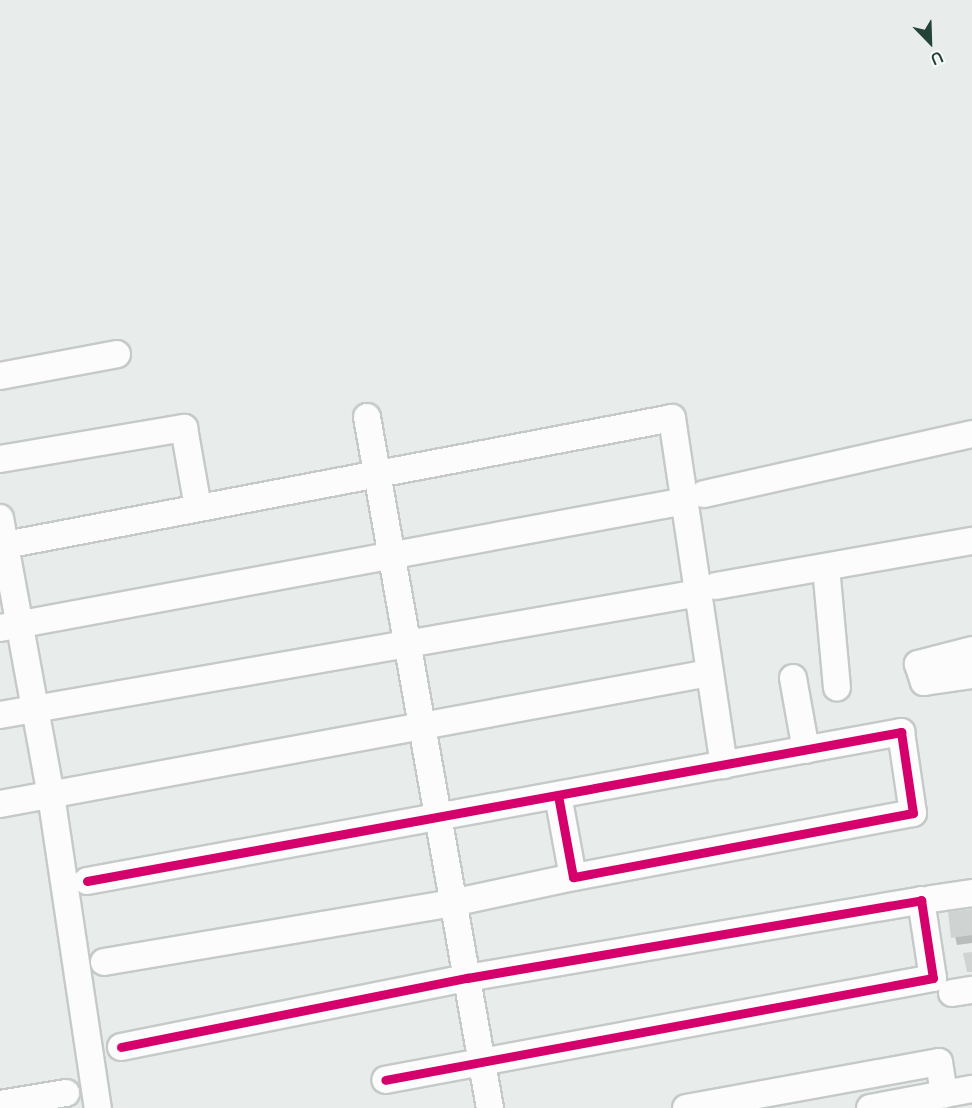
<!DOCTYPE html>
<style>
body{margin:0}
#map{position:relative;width:972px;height:1108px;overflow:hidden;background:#e8edeb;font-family:Mulish,sans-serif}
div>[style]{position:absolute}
.shadow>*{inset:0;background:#0003}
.building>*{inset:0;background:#cfd4d2}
.roads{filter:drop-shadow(2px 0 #c5cac8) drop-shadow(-2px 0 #c5cac8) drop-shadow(0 2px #c5cac8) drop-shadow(0 -2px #c5cac8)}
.street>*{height:26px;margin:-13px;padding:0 13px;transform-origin:13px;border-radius:13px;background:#fcfcfc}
.cycleway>*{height:9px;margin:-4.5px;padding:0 4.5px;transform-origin:4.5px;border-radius:4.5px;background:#d6006c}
span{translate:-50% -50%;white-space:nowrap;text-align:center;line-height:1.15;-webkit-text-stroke:4.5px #f7fbf9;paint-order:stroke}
.north{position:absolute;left:900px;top:12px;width:60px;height:60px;-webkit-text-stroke:4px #f7fbf9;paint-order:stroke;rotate:157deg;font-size:16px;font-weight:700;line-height:24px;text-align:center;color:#24423a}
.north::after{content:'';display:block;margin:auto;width:21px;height:27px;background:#24423a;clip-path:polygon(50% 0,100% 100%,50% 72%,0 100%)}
</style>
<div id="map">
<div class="shadow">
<div style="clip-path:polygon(972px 910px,972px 943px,957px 945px,950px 914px)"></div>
</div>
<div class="building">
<div style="clip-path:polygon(972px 909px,972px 935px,951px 938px,948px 912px)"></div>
<div style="clip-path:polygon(972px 952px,972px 972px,967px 972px,963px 953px)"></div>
</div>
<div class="roads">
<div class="street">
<div style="left:0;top:376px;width:119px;rotate:-10.6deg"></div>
<div style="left:367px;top:417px;width:702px;rotate:79.91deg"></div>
<div style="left:0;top:459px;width:187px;rotate:-9.6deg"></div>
<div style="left:184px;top:428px;width:80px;rotate:80deg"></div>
<div style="left:704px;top:494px;width:275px;rotate:-12.6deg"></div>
<div style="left:0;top:518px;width:282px;rotate:79.6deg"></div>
<div style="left:51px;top:795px;width:317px;rotate:81.5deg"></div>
<div style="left:0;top:546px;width:684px;rotate:-10.78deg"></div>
<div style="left:672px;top:418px;width:351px;rotate:81.5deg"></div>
<div style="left:826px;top:567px;width:121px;rotate:84.8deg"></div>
<div style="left:716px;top:586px;width:260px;rotate:-10deg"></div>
<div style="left:0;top:628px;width:697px;rotate:-10.5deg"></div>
<div style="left:972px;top:650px;width:56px;rotate:165.5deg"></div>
<div style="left:918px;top:664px;width:19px;rotate:72deg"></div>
<div style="left:924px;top:682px;width:49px;rotate:-8.3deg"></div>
<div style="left:793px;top:678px;width:73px;rotate:79.8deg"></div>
<div style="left:0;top:715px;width:710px;rotate:-9.9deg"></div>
<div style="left:0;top:804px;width:721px;rotate:-10.47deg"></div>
<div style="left:87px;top:881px;width:828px;rotate:-10.37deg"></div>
<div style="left:901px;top:732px;width:82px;rotate:81.6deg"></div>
<div style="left:913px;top:813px;width:346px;rotate:169.3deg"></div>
<div style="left:573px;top:877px;width:83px;rotate:-100.4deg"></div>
<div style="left:931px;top:899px;width:41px;rotate:-8.3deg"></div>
<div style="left:104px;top:962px;width:353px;rotate:-9.6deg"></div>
<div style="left:452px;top:903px;width:124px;rotate:-12.1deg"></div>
<div style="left:952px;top:993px;width:20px;rotate:-9deg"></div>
<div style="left:121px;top:1047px;width:353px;rotate:-11.3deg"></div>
<div style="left:467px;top:978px;width:461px;rotate:-9.7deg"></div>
<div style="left:921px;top:900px;width:79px;rotate:81.3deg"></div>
<div style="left:933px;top:978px;width:557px;rotate:169.46deg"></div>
<div style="left:0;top:1104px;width:67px;rotate:-9.5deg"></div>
<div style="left:686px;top:1108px;width:257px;rotate:-10.3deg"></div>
<div style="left:939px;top:1062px;width:33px;rotate:81deg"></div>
<div style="left:870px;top:1108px;width:104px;rotate:-10.6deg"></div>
</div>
</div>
<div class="cycleway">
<div style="left:87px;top:881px;width:828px;rotate:-10.37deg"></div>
<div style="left:901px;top:732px;width:82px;rotate:81.6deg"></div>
<div style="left:913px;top:813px;width:346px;rotate:169.3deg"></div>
<div style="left:573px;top:877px;width:83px;rotate:-100.4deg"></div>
<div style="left:121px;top:1047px;width:353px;rotate:-11.3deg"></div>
<div style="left:467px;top:978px;width:461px;rotate:-9.7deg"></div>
<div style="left:921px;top:900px;width:79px;rotate:81.3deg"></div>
<div style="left:933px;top:978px;width:557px;rotate:169.46deg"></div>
</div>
<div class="north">U</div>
</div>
